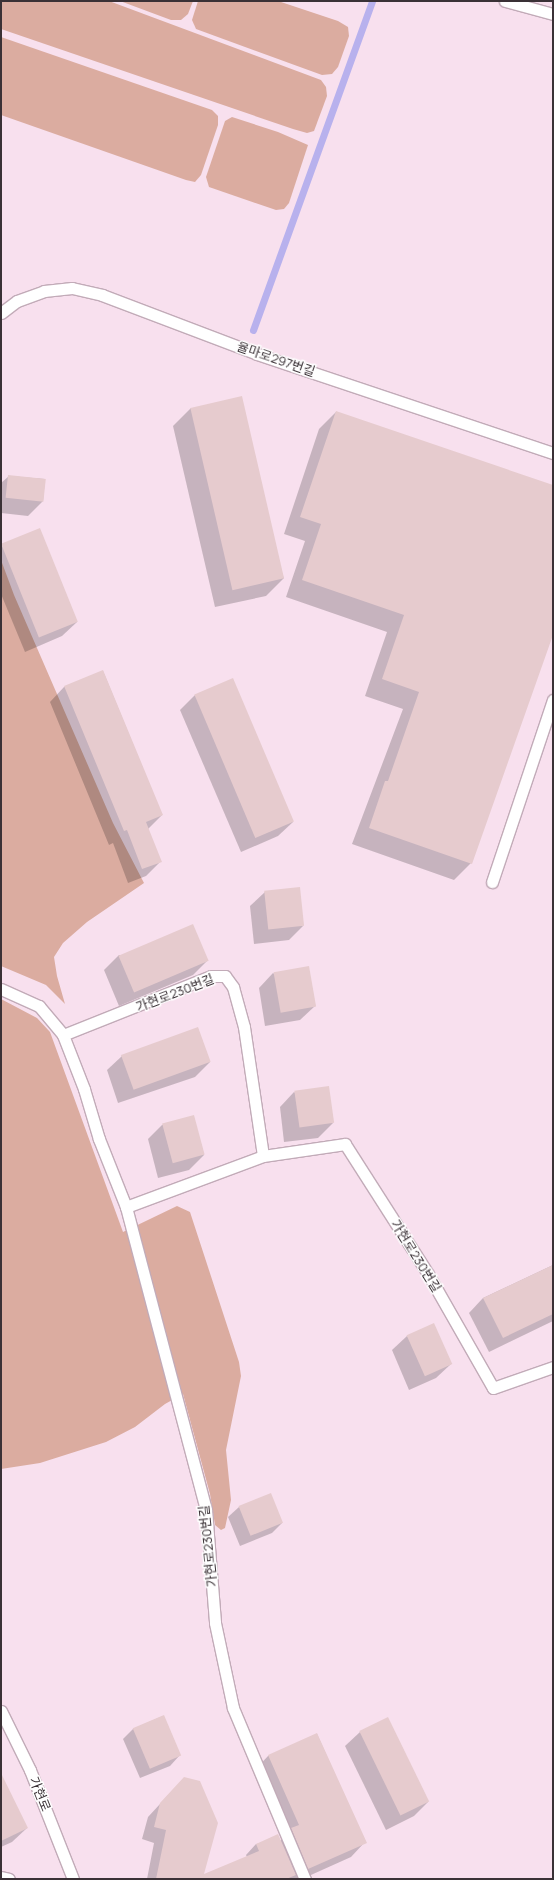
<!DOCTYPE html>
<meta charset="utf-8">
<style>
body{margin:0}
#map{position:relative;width:554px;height:1880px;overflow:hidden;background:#f8e0ee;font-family:Manrope,"Noto Sans KR",sans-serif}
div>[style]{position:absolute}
.green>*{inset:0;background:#dbaca0}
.shadow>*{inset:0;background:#0003}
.stream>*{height:7px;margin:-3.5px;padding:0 3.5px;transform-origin:3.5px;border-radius:3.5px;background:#b8b1ed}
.building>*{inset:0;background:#e6cbce;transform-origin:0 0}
.roads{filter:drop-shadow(1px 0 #c2abb8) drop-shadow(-1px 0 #c2abb8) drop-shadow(0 1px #c2abb8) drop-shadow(0 -1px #c2abb8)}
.lane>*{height:11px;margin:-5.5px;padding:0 5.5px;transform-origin:5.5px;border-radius:5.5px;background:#fff}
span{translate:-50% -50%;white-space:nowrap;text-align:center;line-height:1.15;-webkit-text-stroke:3px #fff;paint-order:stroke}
.street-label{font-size:13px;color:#3a3136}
.frame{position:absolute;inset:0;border:2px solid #3a3136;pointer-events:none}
</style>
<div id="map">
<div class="green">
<div style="clip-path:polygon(1px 1px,109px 1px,321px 80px,326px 87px,327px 96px,314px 131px,307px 133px,293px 129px,1px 29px)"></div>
<div style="clip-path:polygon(120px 1px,193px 1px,188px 14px,181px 20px,171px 20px)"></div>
<div style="clip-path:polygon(198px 1px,278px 1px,338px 21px,348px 27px,349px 36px,338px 67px,332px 74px,322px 75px,196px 29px,192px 20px)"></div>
<div style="clip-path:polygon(1px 37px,212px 110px,218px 116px,218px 125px,201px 175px,195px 182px,186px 180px,1px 115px)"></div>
<div style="clip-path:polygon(232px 117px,278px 132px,308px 145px,289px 203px,284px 209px,276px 210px,209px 187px,206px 177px,225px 121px)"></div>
<div style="clip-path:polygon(1px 560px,14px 595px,113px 823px,144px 883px,87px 922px,63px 943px,54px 957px,57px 976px,65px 1004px,46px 985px,1px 966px)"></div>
<div style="clip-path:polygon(1px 999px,37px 1018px,50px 1032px,123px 1232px,177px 1206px,190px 1212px,239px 1362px,241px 1376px,226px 1450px,231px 1500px,225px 1528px,221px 1530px,215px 1525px,210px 1494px,183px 1394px,165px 1404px,135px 1427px,106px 1442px,40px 1463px,1px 1469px)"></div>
</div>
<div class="shadow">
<div style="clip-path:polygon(191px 408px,284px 578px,266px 596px,215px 607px,173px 426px)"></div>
<div style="clip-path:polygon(336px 412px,553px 486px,553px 632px,471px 863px,454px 880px,352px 844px,403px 709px,365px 696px,387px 632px,286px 597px,305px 541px,284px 534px,319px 429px)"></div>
<div style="clip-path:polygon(9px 476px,45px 479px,43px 501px,28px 516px,1px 513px,1px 483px)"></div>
<div style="clip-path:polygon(1px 545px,77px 622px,62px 636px,25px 652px,1px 594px)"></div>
<div style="clip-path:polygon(103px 671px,162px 815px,148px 829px,160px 862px,146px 876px,128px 883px,113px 843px,109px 845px,50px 702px,64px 687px)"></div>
<div style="clip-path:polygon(195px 695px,293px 822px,278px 836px,241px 852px,180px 710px)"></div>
<div style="clip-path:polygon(265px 892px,303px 926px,289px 940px,254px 944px,250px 906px)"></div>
<div style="clip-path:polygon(119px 955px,207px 961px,193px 975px,119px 1006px,104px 970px)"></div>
<div style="clip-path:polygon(273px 973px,315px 1006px,300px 1020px,265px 1026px,259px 988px)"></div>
<div style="clip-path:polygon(122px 1056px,210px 1062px,195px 1077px,118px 1103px,107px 1070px)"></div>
<div style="clip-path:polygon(294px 1092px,333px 1123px,318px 1138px,284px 1142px,280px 1107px)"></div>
<div style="clip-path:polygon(193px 1116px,204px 1155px,189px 1170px,158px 1178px,148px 1139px,162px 1125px)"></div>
<div style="clip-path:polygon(553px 1265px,553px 1321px,489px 1352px,469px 1313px,483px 1298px)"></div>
<div style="clip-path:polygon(407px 1336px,451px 1364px,436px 1378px,409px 1390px,392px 1350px)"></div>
<div style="clip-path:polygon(239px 1507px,282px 1523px,272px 1533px,240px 1546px,228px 1517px)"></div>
<div style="clip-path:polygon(163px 1716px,180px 1755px,170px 1766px,140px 1778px,123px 1739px,133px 1729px)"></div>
<div style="clip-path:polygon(360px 1732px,428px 1802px,414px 1816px,386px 1830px,345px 1746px)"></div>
<div style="clip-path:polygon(317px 1734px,365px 1842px,351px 1857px,302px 1879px,233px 1879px,247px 1857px,246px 1855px,256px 1844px,280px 1841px,284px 1837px,254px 1771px,268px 1756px)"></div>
<div style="clip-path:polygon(1px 1775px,27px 1828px,12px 1842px,1px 1847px)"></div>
<div style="clip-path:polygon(172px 1791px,197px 1879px,147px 1879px,154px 1843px,142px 1839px,148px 1817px)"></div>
</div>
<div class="stream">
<div style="left:253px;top:330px;width:350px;rotate:-70.1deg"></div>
</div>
<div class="building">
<div style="left:242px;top:396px;width:187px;height:53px;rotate:77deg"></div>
<div style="clip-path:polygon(336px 411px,553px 485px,553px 635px,472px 864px,369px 828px,385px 781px,388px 781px,419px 692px,382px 679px,404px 615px,302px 580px,321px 524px,300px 517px)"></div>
<div style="left:8px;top:475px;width:38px;height:23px;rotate:6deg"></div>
<div style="left:40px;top:528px;width:101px;height:42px;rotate:68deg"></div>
<div style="clip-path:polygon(103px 670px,163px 815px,146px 822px,162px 862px,142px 869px,127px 830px,124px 831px,64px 686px)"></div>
<div style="left:233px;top:678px;width:156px;height:42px;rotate:67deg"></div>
<div style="left:300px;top:887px;width:39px;height:36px;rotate:84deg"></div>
<div style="left:193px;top:924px;width:40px;height:81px;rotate:67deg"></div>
<div style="left:309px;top:966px;width:41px;height:36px;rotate:80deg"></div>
<div style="left:198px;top:1027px;width:37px;height:82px;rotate:70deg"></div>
<div style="left:329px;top:1086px;width:37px;height:35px;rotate:82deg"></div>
<div style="left:194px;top:1115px;width:41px;height:33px;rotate:75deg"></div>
<div style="clip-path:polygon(553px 1265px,553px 1314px,503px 1338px,483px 1298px)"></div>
<div style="left:434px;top:1323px;width:45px;height:30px;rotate:66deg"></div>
<div style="left:271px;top:1493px;width:32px;height:35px;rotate:68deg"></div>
<div style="left:164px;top:1715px;width:44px;height:34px;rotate:67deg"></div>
<div style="left:388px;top:1717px;width:94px;height:32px;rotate:64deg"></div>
<div style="clip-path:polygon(317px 1733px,367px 1843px,308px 1869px,291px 1828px,299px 1825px,268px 1755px)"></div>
<div style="clip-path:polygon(1px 1773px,28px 1828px,1px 1841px)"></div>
<div style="clip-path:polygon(184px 1777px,200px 1781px,218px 1823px,204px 1874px,259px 1851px,256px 1844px,278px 1834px,296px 1875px,286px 1879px,156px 1879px,166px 1830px,154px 1827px,160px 1803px)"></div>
</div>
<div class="roads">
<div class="lane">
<div style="left:505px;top:1px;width:50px;rotate:15.2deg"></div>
<div style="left:1px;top:313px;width:20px;rotate:-37deg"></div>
<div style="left:17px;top:301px;width:29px;rotate:-20deg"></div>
<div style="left:44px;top:291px;width:28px;rotate:-6deg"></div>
<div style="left:72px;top:288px;width:31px;rotate:13deg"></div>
<div style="left:102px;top:295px;width:166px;rotate:20.8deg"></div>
<div style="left:257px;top:354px;width:312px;rotate:18.5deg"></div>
<div style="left:492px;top:882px;width:192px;rotate:-71.5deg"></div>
<div style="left:1px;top:989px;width:42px;rotate:24.1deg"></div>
<div style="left:39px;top:1006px;width:38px;rotate:50deg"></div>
<div style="left:63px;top:1035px;width:58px;rotate:68.7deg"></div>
<div style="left:84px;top:1089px;width:52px;rotate:73.3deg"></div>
<div style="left:99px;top:1139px;width:73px;rotate:68.3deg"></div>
<div style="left:126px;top:1207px;width:313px;rotate:75.2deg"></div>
<div style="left:206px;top:1510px;width:113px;rotate:85.4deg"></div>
<div style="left:215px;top:1623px;width:87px;rotate:78deg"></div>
<div style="left:233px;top:1708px;width:186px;rotate:67.2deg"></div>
<div style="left:63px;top:1035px;width:159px;rotate:-21.7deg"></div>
<div style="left:211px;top:976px;width:14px"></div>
<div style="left:225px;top:976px;width:14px;rotate:54deg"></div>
<div style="left:233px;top:987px;width:41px;rotate:74.6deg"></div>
<div style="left:244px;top:1027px;width:130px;rotate:81.6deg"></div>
<div style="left:126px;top:1207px;width:146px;rotate:-20.4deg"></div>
<div style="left:263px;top:1156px;width:83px;rotate:-8.3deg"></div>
<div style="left:345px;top:1144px;width:154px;rotate:57.4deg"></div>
<div style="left:428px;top:1274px;width:131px;rotate:60.3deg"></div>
<div style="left:493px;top:1388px;width:64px;rotate:-19.3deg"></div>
<div style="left:1px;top:1711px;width:66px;rotate:63.8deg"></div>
<div style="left:30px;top:1770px;width:117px;rotate:68.5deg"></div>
<div style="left:1px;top:1877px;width:8px;rotate:14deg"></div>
</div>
</div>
<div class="street-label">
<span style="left:276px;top:359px;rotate:19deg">율마로297번길</span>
<span style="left:175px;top:993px;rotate:-21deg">가현로230번길</span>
<span style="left:416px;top:1256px;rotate:58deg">가현로230번길</span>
<span style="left:208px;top:1546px;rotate:-96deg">가현로230번길</span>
<span style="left:40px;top:1794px;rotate:68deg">가현로</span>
</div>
<div class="frame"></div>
</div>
